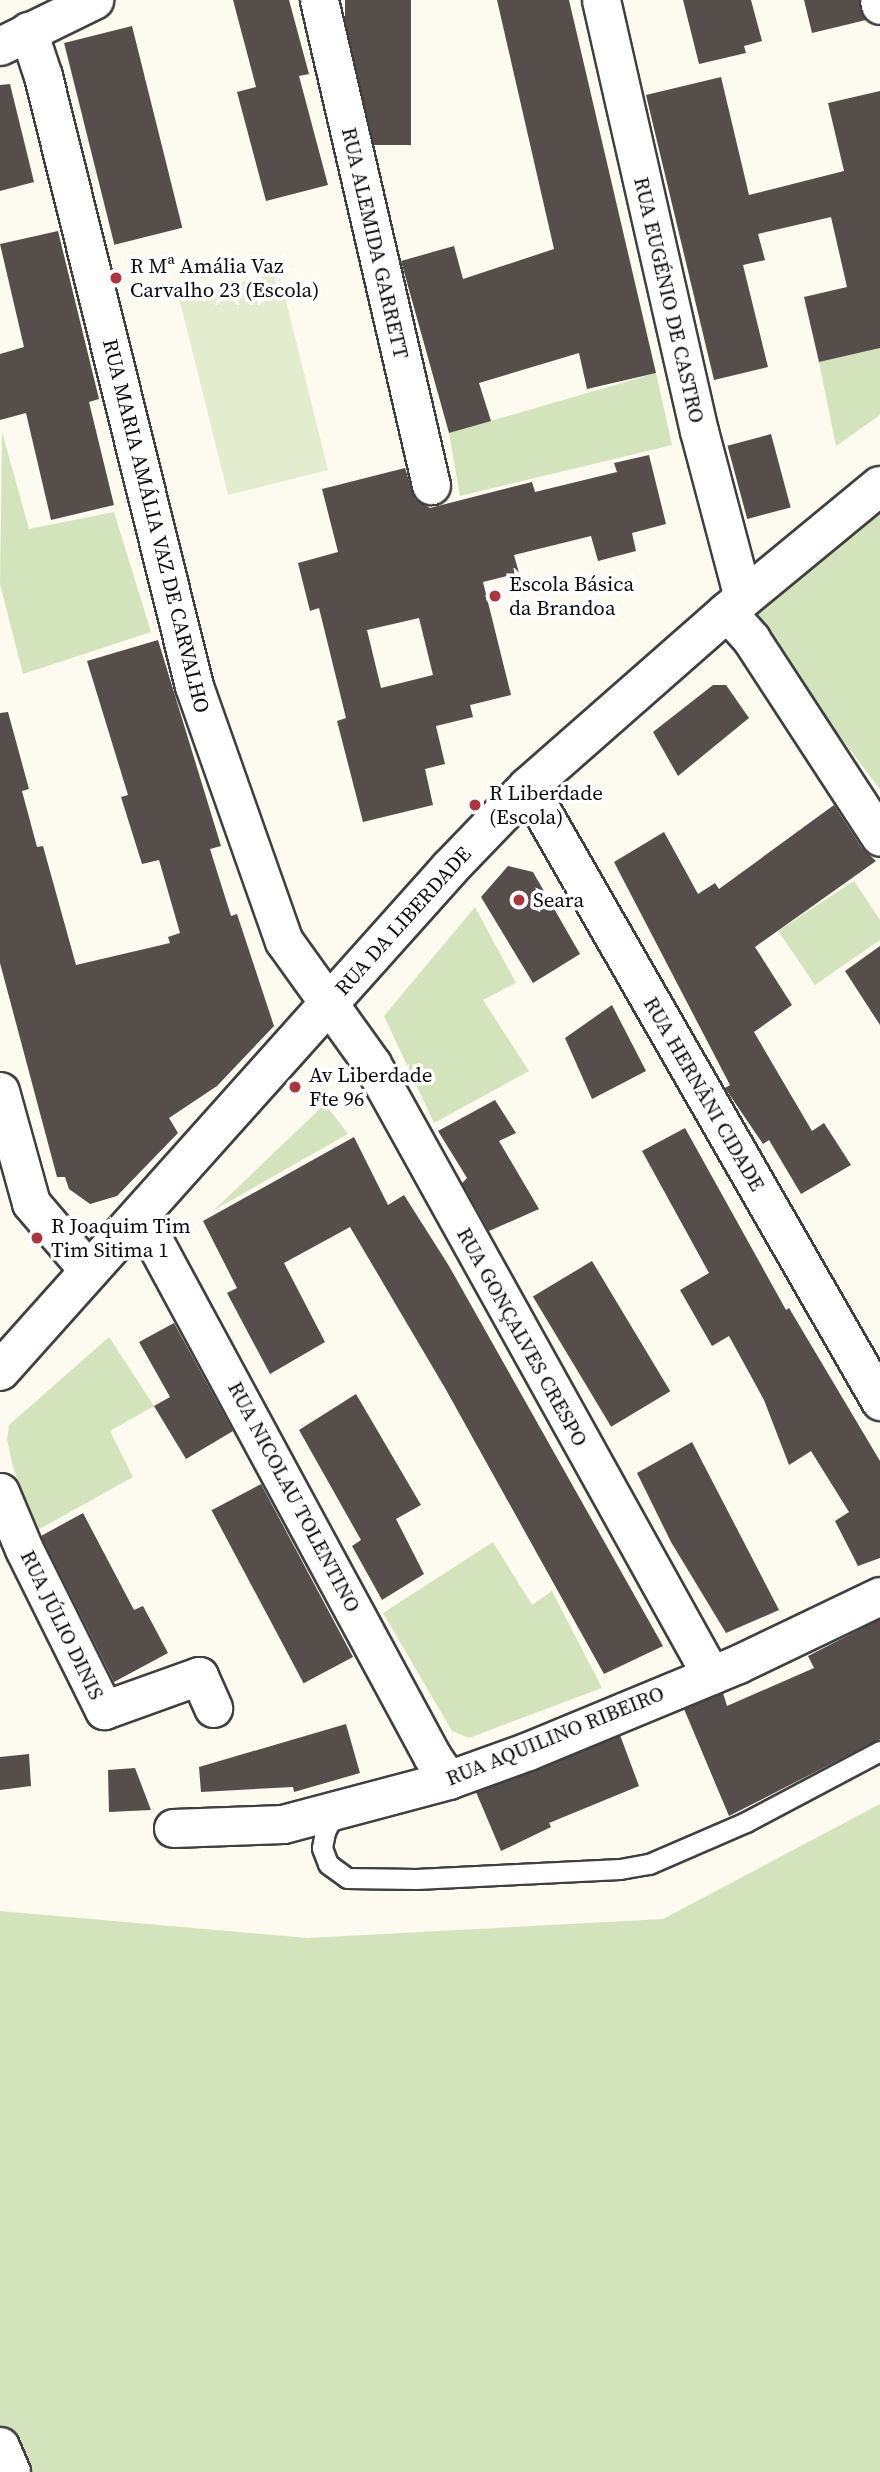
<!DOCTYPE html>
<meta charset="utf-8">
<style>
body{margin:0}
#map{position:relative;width:880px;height:2472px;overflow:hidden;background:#fdfaf0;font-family:"Source Serif 4",serif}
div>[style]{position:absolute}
.green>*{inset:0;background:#d3e4bd}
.pitch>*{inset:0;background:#e3ecce;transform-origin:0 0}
.building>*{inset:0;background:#554e4b;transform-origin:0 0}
.roads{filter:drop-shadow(2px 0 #404040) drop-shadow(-2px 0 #404040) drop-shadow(0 2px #404040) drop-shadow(0 -2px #404040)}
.service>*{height:19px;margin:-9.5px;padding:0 9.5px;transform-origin:9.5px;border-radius:9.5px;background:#fff}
.minor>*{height:37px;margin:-18.5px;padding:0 18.5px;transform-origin:18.5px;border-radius:18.5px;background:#fff}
.tertiary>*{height:38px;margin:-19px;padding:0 19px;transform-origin:19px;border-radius:19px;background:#fff}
.dots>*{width:19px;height:19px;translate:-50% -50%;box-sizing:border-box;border:4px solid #fff;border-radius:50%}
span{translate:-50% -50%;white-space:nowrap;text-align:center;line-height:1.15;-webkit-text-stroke:7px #fff;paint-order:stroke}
.street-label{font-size:21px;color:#0d0d0d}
.poi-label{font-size:21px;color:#0d0d0d}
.left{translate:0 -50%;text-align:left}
</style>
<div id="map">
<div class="green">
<div style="clip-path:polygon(880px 348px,880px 415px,836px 446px,819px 362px)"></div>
<div style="clip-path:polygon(656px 373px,672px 445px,460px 496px,449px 433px)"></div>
<div style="clip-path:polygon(2px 432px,29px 529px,114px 512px,151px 632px,23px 674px,0 584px)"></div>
<div style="clip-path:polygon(880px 510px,880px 789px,816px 705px,754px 614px)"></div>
<div style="clip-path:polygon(854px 881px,880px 920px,880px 940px,815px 985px,778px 931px)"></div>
<div style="clip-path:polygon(475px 907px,516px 983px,483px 1000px,529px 1071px,434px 1123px,384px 1016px)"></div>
<div style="clip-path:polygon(325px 1104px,348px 1134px,214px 1210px)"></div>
<div style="clip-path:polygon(109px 1337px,154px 1406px,110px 1431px,133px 1477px,36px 1531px,13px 1467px,7px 1440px,9px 1425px)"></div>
<div style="clip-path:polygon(493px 1542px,532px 1605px,552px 1591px,602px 1688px,469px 1738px,452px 1731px,383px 1613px)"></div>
<div style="clip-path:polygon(880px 1804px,880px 2472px,0 2472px,0 1911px,307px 1938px,663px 1919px)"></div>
</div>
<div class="pitch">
<div style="left:279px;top:273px;width:203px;height:103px;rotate:76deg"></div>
</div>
<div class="building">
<div style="clip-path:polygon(233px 0,289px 0,309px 74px,299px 76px,328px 185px,266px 201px,237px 92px,256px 87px)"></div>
<div style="left:345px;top:0;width:66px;height:145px"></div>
<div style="clip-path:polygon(497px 0,569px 0,656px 373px,587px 389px,579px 353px,479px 383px,491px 421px,449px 433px,401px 261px,454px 246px,463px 279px,554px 249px)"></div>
<div style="clip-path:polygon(683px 0,751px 0,762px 41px,744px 46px,746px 53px,699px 64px)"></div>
<div style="clip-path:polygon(804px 0,859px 0,866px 20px,812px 33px)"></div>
<div style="left:132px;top:26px;width:208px;height:70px;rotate:76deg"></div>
<div style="clip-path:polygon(721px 77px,749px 195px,844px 171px,828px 103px,880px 91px,880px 348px,819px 362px,804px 297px,847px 287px,831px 217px,758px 234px,765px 260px,743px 265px,768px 367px,714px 380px,646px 95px)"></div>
<div style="clip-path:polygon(10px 84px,34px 182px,0 191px,0 85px)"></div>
<div style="clip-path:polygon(58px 231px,99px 399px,89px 402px,114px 505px,51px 520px,26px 413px,0 420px,0 354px,24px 347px,0 244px)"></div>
<div style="left:771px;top:434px;width:76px;height:45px;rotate:75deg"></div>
<div style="clip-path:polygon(evenodd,649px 455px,666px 524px,632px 533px,636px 551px,598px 561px,591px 536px,514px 555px,519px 573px,483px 582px,511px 695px,470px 705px,473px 717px,436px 726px,445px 764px,425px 769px,433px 805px,363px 822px,337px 721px,346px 718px,319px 608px,310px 611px,298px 563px,338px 552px,322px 489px,405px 468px,415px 499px,430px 508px,532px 482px,535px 492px,617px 472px,614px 463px,649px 455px,419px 618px,433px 675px,381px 688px,367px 630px,419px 618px)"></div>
<div style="clip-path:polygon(158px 640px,221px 846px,210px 849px,231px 916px,237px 914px,274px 1026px,217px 1086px,169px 1118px,178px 1133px,117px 1196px,90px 1204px,69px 1189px,65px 1177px,57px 1177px,0 963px,0 713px,8px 712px,29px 789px,22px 791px,37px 847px,43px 846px,76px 965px,170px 943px,168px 937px,180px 933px,159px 860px,142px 864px,121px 797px,128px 795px,87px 661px)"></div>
<div style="clip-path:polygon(713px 685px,726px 685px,749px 718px,678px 776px,653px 732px)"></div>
<div style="clip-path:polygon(834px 805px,862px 848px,876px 861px,755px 947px,792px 1005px,754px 1032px,812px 1131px,824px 1123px,851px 1165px,801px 1194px,769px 1140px,763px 1144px,725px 1088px,730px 1085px,614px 862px,664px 832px,698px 894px,715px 883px,719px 889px)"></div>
<div style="clip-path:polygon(508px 866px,533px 872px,580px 954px,533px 983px,481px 897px)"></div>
<div style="clip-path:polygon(880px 946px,880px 1025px,845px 971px)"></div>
<div style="clip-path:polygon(612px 1005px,646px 1071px,592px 1099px,565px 1038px)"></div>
<div style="clip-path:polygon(495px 1100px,516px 1133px,499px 1141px,539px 1209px,489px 1231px,462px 1183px,467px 1178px,438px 1131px)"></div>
<div style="clip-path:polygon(685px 1128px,786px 1310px,789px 1308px,880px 1461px,880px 1558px,858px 1566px,835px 1521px,849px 1512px,811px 1451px,789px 1465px,764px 1400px,729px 1336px,712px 1346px,680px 1290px,709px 1273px,642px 1151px)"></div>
<div style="clip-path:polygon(354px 1137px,388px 1205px,404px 1195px,449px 1266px,663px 1646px,604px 1674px,445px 1388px,350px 1227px,284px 1263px,325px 1342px,270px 1374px,227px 1293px,237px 1288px,203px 1221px)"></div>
<div style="left:592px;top:1261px;width:152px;height:69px;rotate:59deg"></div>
<div style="clip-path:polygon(174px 1323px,233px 1431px,186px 1459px,154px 1406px,170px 1397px,139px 1342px)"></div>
<div style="clip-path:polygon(356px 1394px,421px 1505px,396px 1519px,424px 1574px,382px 1600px,352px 1546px,361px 1540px,299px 1430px)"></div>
<div style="clip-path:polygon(692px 1442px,779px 1610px,726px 1633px,671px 1542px,637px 1473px)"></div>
<div style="left:261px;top:1484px;width:196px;height:56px;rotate:62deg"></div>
<div style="clip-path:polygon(83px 1513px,134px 1610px,143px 1606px,168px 1653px,114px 1682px,41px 1536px)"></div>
<div style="clip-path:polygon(880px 1619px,880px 1739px,729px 1816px,684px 1709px,723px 1693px,727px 1706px,814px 1668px,808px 1656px)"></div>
<div style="clip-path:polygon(346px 1724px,360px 1773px,294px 1792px,293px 1787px,201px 1792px,199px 1767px)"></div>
<div style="clip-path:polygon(620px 1735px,639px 1786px,549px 1823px,551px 1827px,501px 1851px,476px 1792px)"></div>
<div style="clip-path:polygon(29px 1754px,31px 1786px,0 1790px,0 1757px)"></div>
<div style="clip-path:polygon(135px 1768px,151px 1810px,109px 1812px,108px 1770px)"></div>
</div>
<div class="roads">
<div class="service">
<div style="left:337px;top:1809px;width:26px;rotate:118deg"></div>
<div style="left:325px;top:1832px;width:16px;rotate:101deg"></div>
<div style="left:322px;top:1848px;width:17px;rotate:69deg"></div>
<div style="left:328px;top:1864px;width:24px;rotate:36deg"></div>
<div style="left:347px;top:1878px;width:69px;rotate:0.8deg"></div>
<div style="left:416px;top:1879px;width:204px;rotate:-2.8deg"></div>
<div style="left:620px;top:1869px;width:29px;rotate:-10deg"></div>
<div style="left:649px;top:1864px;width:106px;rotate:-23.4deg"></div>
<div style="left:746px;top:1822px;width:152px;rotate:-27.9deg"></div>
</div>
<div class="minor">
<div style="left:319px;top:0;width:498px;rotate:77deg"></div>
<div style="left:601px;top:0;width:442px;rotate:77.2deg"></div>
<div style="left:699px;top:431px;width:173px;rotate:75.2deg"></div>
<div style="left:879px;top:0;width:5px;rotate:79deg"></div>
<div style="left:28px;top:31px;width:47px;rotate:71.6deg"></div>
<div style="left:43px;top:76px;width:628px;rotate:76.1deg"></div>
<div style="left:194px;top:686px;width:270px;rotate:70.6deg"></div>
<div style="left:284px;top:941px;width:151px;rotate:54.4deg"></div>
<div style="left:372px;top:1064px;width:699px;rotate:60.98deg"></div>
<div style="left:0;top:46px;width:105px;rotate:-26.1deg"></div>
<div style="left:727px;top:612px;width:36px;rotate:48deg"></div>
<div style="left:751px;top:639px;width:236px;rotate:56.9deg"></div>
<div style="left:528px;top:787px;width:708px;rotate:60.17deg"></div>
<div style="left:0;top:1091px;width:116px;rotate:74.5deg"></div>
<div style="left:31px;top:1203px;width:89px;rotate:49.5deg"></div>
<div style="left:140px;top:1215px;width:615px;rotate:61.64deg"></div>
<div style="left:432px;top:1756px;width:29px;rotate:56deg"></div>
<div style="left:0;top:1492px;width:62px;rotate:67.2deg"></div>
<div style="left:24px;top:1549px;width:180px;rotate:63.6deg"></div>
<div style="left:104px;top:1710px;width:101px;rotate:-19.7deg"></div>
<div style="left:199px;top:1676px;width:35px;rotate:66deg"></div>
<div style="left:173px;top:1828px;width:110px;rotate:-2.1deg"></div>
<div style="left:283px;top:1824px;width:171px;rotate:-14.9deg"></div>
<div style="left:448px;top:1780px;width:85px;rotate:-19.9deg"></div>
<div style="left:528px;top:1751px;width:227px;rotate:-22.5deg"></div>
<div style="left:738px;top:1664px;width:157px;rotate:-25.6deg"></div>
<div style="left:0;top:2446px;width:28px;rotate:67deg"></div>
</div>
<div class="tertiary">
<div style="left:0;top:1371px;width:675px;rotate:-48.18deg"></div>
<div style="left:450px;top:868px;width:112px;rotate:-46.1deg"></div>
<div style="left:528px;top:787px;width:265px;rotate:-41.3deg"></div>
<div style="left:727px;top:612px;width:198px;rotate:-39.5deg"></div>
</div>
</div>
<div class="dots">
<div style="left:116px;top:278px;background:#ae3540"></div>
<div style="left:495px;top:596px;background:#ae3540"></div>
<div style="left:475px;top:805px;background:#ae3540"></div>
<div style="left:519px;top:900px;background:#ae3540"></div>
<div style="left:295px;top:1087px;background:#ae3540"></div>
<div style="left:37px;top:1238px;background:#ae3540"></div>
</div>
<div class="street-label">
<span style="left:375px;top:243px;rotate:77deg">RUA ALEMIDA GARRETT</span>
<span style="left:669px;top:300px;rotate:77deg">RUA EUGÉNIO DE CASTRO</span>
<span style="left:156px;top:526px;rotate:76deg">RUA MARIA AMÁLIA VAZ DE CARVALHO</span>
<span style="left:403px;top:921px;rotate:-48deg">RUA DA LIBERDADE</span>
<span style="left:704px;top:1094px;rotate:60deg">RUA HERNÂNI CIDADE</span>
<span style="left:522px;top:1337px;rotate:61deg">RUA GONÇALVES CRESPO</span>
<span style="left:294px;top:1497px;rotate:62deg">RUA NICOLAU TOLENTINO</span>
<span style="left:62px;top:1625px;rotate:64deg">RUA JÚLIO DINIS</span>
<span style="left:555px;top:1736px;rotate:-22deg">RUA AQUILINO RIBEIRO</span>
</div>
<div class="poi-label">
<span class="left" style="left:130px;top:278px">R Mª Amália Vaz<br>Carvalho 23 (Escola)</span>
<span class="left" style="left:509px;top:596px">Escola Básica<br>da Brandoa</span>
<span class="left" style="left:489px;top:805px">R Liberdade<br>(Escola)</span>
<span class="left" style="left:533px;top:900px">Seara</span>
<span class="left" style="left:309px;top:1087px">Av Liberdade<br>Fte 96</span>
<span class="left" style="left:51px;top:1238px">R Joaquim Tim<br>Tim Sitima 1</span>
</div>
</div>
